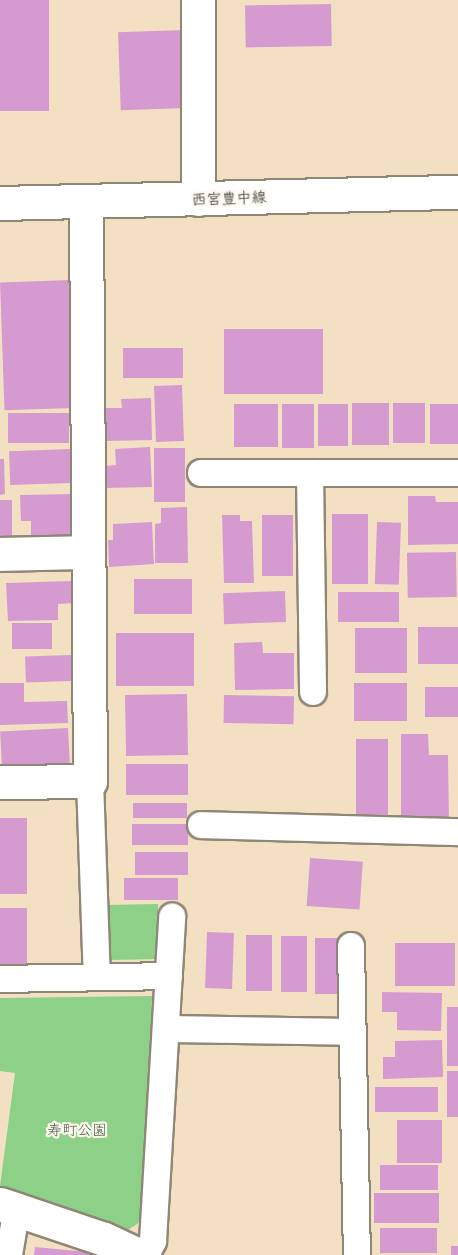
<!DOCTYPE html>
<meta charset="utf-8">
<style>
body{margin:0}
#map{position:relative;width:458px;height:1255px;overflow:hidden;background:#f3e0c2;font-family:Mali,"Klee One",sans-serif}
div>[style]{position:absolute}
.green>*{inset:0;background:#8dd088}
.building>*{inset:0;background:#d59bd1;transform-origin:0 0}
.roads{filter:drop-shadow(2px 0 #8f8676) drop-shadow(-2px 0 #8f8676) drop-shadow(0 2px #8f8676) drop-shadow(0 -2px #8f8676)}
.service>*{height:26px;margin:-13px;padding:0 13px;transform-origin:13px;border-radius:13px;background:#fff}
.minor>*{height:33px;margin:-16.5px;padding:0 16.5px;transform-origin:16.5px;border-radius:16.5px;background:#fff}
.secondary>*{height:33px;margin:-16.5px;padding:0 16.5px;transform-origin:16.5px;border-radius:16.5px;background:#fff}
span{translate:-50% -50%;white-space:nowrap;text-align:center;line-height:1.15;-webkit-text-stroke:4.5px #fbf7ec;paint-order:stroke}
.street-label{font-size:15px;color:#2b2b2b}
.park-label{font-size:15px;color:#485d47}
</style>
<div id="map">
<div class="green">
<div style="clip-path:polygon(158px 904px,158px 959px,111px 960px,105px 949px,105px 905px)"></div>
<div style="clip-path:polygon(152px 996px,146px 1218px,125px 1232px,0 1186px,15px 1073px,0 1071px,0 998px)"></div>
</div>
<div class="building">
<div style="left:0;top:0;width:49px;height:111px"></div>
<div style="left:331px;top:4px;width:42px;height:86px;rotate:89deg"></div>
<div style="left:183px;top:30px;width:78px;height:65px;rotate:88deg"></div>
<div style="left:70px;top:280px;width:128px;height:70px;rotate:88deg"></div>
<div style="left:323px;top:329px;width:65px;height:99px;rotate:90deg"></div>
<div style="left:183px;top:348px;width:30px;height:60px;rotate:90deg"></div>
<div style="left:182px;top:385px;width:56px;height:28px;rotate:88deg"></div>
<div style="clip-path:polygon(151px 398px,152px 440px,106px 441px,105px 408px,122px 408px,121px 399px)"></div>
<div style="left:352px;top:403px;width:37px;height:42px"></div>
<div style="left:425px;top:403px;width:40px;height:32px;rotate:90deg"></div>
<div style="left:278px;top:404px;width:43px;height:44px;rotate:90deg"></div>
<div style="left:282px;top:404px;width:32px;height:44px"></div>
<div style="left:318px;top:404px;width:30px;height:42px"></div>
<div style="left:430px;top:404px;width:28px;height:40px"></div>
<div style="left:69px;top:413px;width:30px;height:61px;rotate:90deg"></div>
<div style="clip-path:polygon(150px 447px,152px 487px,106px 488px,105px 466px,116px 465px,115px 449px)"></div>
<div style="left:154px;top:448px;width:31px;height:54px"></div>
<div style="left:70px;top:449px;width:34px;height:61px;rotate:88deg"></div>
<div style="clip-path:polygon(0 459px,4px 459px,5px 494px,0 495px)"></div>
<div style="clip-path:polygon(71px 494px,72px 539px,31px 540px,31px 521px,21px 521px,20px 495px)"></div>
<div style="clip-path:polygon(408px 496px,435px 496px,436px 502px,458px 502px,458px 544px,408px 545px)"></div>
<div style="left:0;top:500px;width:12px;height:38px"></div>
<div style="clip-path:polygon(187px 507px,188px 563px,155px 563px,155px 524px,161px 523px,161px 508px)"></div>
<div style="left:332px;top:514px;width:36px;height:70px"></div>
<div style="clip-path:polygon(222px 515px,240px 515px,240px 521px,252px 521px,254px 583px,224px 583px)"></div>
<div style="left:262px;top:515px;width:31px;height:61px"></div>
<div style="clip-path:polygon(152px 522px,154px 564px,109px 567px,108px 540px,113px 540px,113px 524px)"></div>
<div style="left:377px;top:522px;width:24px;height:62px;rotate:2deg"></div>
<div style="left:456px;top:552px;width:45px;height:49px;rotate:89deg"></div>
<div style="left:134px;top:579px;width:58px;height:35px"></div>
<div style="clip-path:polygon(73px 581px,74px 603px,58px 604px,58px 620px,8px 621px,6px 583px)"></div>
<div style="left:285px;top:591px;width:31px;height:62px;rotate:88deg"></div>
<div style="left:338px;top:592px;width:61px;height:30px"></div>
<div style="left:52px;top:623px;width:26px;height:40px;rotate:90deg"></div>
<div style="left:458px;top:627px;width:37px;height:40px;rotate:90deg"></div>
<div style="left:355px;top:628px;width:52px;height:45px"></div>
<div style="left:194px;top:633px;width:53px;height:78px;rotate:90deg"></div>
<div style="clip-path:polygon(262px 642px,263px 653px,294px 653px,294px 689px,235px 690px,234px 643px)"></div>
<div style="left:71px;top:655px;width:26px;height:46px;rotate:88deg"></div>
<div style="clip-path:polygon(0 683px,24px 683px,24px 702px,67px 701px,68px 723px,0 725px)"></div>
<div style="left:407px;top:683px;width:38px;height:53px;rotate:90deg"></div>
<div style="left:425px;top:687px;width:33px;height:30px"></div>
<div style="left:187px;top:694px;width:61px;height:62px;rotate:89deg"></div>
<div style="left:224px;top:695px;width:70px;height:28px;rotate:1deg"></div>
<div style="left:68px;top:728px;width:37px;height:68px;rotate:87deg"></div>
<div style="clip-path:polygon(401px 734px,428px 734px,429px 755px,448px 755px,449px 824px,401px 825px)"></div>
<div style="left:388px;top:739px;width:80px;height:32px;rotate:90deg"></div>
<div style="left:126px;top:764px;width:62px;height:31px"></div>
<div style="left:187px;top:803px;width:15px;height:54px;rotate:90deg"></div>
<div style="left:0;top:818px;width:27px;height:76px"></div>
<div style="left:132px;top:824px;width:56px;height:21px"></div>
<div style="left:135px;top:852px;width:53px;height:23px"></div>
<div style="left:310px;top:858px;width:53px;height:48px;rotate:4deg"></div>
<div style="left:124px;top:878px;width:54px;height:22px"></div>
<div style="left:0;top:908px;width:27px;height:60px"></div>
<div style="left:207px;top:932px;width:27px;height:56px;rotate:2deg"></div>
<div style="left:246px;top:935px;width:26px;height:56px"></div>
<div style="left:307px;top:936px;width:56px;height:26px;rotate:90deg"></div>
<div style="left:341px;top:938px;width:56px;height:26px;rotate:90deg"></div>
<div style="left:455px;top:943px;width:43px;height:60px;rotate:90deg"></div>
<div style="clip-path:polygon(382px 992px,442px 993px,441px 1031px,397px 1030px,397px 1012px,382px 1012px)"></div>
<div style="left:447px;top:1007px;width:11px;height:59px"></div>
<div style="clip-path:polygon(442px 1040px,443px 1077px,383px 1079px,383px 1057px,395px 1057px,395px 1041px)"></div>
<div style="left:447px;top:1071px;width:11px;height:46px"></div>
<div style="left:375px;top:1087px;width:63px;height:25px"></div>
<div style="left:397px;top:1120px;width:45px;height:43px"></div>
<div style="left:438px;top:1165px;width:25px;height:58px;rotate:90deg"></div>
<div style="left:374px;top:1193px;width:65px;height:30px"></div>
<div style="left:437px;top:1228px;width:25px;height:57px;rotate:90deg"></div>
<div style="left:451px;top:1246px;width:7px;height:9px"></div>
<div style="clip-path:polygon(35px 1247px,98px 1253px,98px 1255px,34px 1255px)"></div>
</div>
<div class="roads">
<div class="service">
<div style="left:201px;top:473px;width:257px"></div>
<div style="left:310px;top:473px;width:219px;rotate:89.2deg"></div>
<div style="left:90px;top:781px;width:196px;rotate:88deg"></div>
<div style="left:201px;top:825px;width:257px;rotate:1.6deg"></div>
<div style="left:351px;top:946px;width:309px;rotate:88.9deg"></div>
<div style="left:0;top:979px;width:169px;rotate:-1deg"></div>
<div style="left:167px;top:1029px;width:186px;rotate:0.9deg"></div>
<div style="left:9px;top:1255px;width:49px;rotate:-80.5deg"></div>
<div style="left:146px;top:1255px;width:16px;rotate:-63deg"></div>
<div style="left:153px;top:1241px;width:325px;rotate:-86.6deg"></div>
</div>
<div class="minor">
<div style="left:198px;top:199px;width:199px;rotate:-90deg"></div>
<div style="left:0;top:554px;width:88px;rotate:-1.3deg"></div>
<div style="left:0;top:782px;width:90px;rotate:-0.6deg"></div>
<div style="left:90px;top:781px;width:580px;rotate:-90.4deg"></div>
<div style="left:0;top:1204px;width:110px;rotate:18.6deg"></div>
<div style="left:104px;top:1239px;width:38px;rotate:25deg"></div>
</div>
<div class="secondary">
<div style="left:0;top:203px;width:458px;rotate:-1.4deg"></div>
</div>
</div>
<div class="street-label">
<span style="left:229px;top:198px;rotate:-2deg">西宮豊中線</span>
</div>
<div class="park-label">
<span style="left:77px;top:1130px">寿町公園</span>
</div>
</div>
